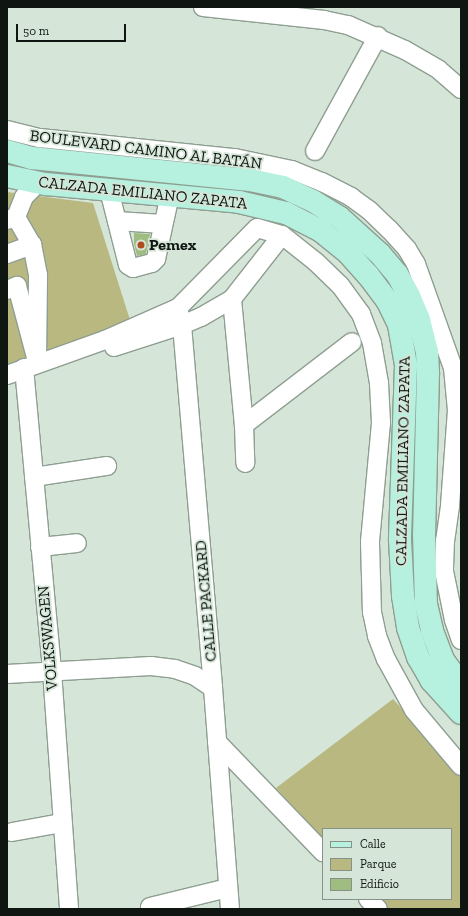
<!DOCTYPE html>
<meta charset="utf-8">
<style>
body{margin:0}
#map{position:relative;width:468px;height:916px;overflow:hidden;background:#d5e6d8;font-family:"Zilla Slab",serif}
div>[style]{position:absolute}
.green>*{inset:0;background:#b9b880}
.building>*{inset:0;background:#a0bd81}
.roads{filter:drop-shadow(1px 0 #8e9e91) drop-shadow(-1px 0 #8e9e91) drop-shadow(0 1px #8e9e91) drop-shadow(0 -1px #8e9e91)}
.minor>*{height:18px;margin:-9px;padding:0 9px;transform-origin:9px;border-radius:9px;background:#fff}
.major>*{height:22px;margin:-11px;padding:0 11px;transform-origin:11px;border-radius:11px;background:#b6f0df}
.dots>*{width:11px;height:11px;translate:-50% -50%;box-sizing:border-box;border:2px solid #d5e6d8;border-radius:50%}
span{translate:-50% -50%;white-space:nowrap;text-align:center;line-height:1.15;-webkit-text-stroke:3.5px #d5e6d8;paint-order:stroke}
.street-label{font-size:16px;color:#0f1511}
.poi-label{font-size:16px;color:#0f1511;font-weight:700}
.left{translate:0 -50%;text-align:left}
.frame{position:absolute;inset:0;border:8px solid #0f1511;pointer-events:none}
.legend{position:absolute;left:322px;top:828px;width:130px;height:72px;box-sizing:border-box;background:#d5e6d8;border:1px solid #869288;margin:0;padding:5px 7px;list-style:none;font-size:12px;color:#0f1511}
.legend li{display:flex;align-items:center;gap:8px;height:20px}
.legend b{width:20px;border:1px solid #869288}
.scale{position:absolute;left:16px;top:24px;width:110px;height:18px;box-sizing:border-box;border:2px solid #0f1511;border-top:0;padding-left:5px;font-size:12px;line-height:14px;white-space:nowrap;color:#0f1511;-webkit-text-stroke:3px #d5e6d8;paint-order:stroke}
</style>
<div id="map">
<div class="green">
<div style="clip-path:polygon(7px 192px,93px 203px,130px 320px,7px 368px)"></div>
<div style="clip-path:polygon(393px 699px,461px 774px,461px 909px,387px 909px,378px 899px,451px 899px,451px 829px,323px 829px,323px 839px,276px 788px)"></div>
</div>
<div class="building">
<div style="clip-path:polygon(134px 233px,150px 234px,146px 254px,137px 256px,134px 244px)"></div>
</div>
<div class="roads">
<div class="minor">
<div style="left:203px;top:7px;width:122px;rotate:6.1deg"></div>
<div style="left:324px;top:20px;width:25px;rotate:12deg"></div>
<div style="left:348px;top:25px;width:62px;rotate:23.7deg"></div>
<div style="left:405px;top:50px;width:39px;rotate:30deg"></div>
<div style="left:439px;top:70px;width:29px;rotate:41deg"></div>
<div style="left:7px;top:130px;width:34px;rotate:14deg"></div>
<div style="left:40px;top:138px;width:196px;rotate:5.9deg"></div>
<div style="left:235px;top:158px;width:58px;rotate:11.9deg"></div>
<div style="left:292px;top:170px;width:32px;rotate:22deg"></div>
<div style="left:322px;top:182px;width:33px;rotate:27deg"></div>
<div style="left:351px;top:197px;width:22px;rotate:36deg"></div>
<div style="left:369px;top:210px;width:28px;rotate:44deg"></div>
<div style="left:389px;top:229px;width:27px;rotate:48deg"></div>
<div style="left:407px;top:249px;width:17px;rotate:59deg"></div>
<div style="left:416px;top:264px;width:110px;rotate:70.4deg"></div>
<div style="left:453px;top:368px;width:42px;rotate:84.6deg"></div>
<div style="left:457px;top:410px;width:96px;rotate:94.2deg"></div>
<div style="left:450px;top:506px;width:34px;rotate:98deg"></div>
<div style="left:445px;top:540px;width:31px;rotate:92deg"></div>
<div style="left:444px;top:571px;width:50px;rotate:78.5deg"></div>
<div style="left:454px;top:620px;width:21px;rotate:71deg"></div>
<div style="left:315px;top:151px;width:131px;rotate:-61.3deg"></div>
<div style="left:109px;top:190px;width:77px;rotate:75.8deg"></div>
<div style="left:128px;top:265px;width:6px;rotate:31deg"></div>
<div style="left:133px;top:268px;width:20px;rotate:-15deg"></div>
<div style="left:152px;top:263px;width:6px;rotate:-45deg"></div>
<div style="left:156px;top:259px;width:66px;rotate:-77.7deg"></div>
<div style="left:7px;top:220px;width:9px;rotate:-18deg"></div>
<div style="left:16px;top:217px;width:22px;rotate:-68deg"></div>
<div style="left:24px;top:197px;width:21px;rotate:-45deg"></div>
<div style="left:117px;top:221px;width:46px;rotate:3.7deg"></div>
<div style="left:7px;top:254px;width:27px;rotate:-20deg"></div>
<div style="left:7px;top:290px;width:11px;rotate:-22deg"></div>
<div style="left:17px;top:286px;width:78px;rotate:75.1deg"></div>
<div style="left:37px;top:361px;width:86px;rotate:-89.3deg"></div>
<div style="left:38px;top:275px;width:31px;rotate:-101deg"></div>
<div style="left:32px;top:245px;width:32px;rotate:-120deg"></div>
<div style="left:232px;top:299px;width:127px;rotate:84.6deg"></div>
<div style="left:244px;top:425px;width:38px;rotate:88deg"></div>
<div style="left:178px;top:308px;width:17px;rotate:77deg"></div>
<div style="left:182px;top:325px;width:364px;rotate:85.1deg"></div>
<div style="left:213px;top:688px;width:222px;rotate:85.6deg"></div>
<div style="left:114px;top:347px;width:71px;rotate:-17.9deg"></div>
<div style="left:182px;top:325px;width:21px;rotate:-23deg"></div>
<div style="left:201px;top:317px;width:36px;rotate:-30deg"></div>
<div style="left:232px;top:299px;width:81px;rotate:-52deg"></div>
<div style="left:24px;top:368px;width:304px;rotate:84.7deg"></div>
<div style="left:52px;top:671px;width:239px;rotate:85.9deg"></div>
<div style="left:7px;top:375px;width:104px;rotate:-19.7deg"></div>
<div style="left:105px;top:340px;width:80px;rotate:-23.7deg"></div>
<div style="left:178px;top:308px;width:112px;rotate:-45.4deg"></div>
<div style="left:257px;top:228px;width:26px;rotate:16deg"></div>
<div style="left:282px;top:235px;width:43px;rotate:38.5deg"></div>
<div style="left:316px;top:262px;width:33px;rotate:44deg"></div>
<div style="left:340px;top:285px;width:36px;rotate:54deg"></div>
<div style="left:361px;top:314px;width:31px;rotate:69deg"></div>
<div style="left:372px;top:343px;width:41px;rotate:80.1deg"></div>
<div style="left:379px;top:383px;width:40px;rotate:87.1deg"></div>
<div style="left:381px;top:423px;width:120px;rotate:95.3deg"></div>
<div style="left:370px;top:542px;width:70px;rotate:88.4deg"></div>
<div style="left:372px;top:612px;width:25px;rotate:78deg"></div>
<div style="left:377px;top:636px;width:25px;rotate:69deg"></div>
<div style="left:386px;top:659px;width:58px;rotate:61.2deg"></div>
<div style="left:414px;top:710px;width:73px;rotate:50deg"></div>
<div style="left:244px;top:425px;width:136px;rotate:-37.5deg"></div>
<div style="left:34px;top:477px;width:74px;rotate:-8.6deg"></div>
<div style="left:40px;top:547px;width:37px;rotate:-6deg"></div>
<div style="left:7px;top:674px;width:144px;rotate:-3.2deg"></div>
<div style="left:151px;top:666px;width:24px;rotate:7deg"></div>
<div style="left:175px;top:669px;width:21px;rotate:19deg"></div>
<div style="left:195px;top:676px;width:22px;rotate:34deg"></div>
<div style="left:217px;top:742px;width:153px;rotate:46.1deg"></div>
<div style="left:12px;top:832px;width:51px;rotate:-10.2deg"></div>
<div style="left:368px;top:899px;width:14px;rotate:45deg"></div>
<div style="left:150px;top:907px;width:80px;rotate:-13.7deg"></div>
</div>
<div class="major">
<div style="left:7px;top:151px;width:26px;rotate:16deg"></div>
<div style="left:32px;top:158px;width:219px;rotate:5.8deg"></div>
<div style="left:250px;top:180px;width:34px;rotate:12deg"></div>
<div style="left:283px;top:187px;width:33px;rotate:25deg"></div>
<div style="left:313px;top:201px;width:31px;rotate:32deg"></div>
<div style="left:339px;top:217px;width:55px;rotate:42.1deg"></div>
<div style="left:380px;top:254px;width:26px;rotate:50deg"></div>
<div style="left:397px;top:274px;width:25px;rotate:61deg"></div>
<div style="left:409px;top:296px;width:26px;rotate:67deg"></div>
<div style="left:419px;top:320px;width:33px;rotate:76deg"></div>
<div style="left:427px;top:352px;width:22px;rotate:87deg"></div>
<div style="left:428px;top:374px;width:160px;rotate:91.4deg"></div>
<div style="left:424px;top:534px;width:70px;rotate:88.4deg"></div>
<div style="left:426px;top:604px;width:28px;rotate:77deg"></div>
<div style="left:432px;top:631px;width:31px;rotate:69deg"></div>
<div style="left:443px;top:660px;width:31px;rotate:54deg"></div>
<div style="left:7px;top:176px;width:40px;rotate:12deg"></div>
<div style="left:46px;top:184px;width:194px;rotate:5.3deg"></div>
<div style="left:239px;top:202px;width:48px;rotate:13.2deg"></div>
<div style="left:286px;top:213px;width:39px;rotate:27deg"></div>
<div style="left:321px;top:231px;width:35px;rotate:39deg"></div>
<div style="left:348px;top:253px;width:30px;rotate:48deg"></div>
<div style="left:368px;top:275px;width:31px;rotate:53deg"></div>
<div style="left:387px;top:300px;width:28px;rotate:64deg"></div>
<div style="left:399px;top:325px;width:41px;rotate:80.1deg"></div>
<div style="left:406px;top:365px;width:175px;rotate:92deg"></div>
<div style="left:400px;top:540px;width:56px;rotate:86.9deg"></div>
<div style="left:403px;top:596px;width:32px;rotate:81deg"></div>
<div style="left:408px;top:628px;width:31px;rotate:71deg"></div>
<div style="left:418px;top:657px;width:28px;rotate:60deg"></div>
<div style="left:432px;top:681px;width:43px;rotate:47.8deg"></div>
</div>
</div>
<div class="dots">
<div style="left:141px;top:245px;background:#b04a1f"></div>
</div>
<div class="street-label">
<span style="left:146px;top:150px;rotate:7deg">BOULEVARD CAMINO AL BATÁN</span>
<span style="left:143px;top:193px;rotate:6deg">CALZADA EMILIANO ZAPATA</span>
<span style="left:403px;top:461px;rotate:-89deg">CALZADA EMILIANO ZAPATA</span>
<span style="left:206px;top:601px;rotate:-95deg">CALLE PACKARD</span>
<span style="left:48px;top:638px;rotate:-95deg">VOLKSWAGEN</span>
</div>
<div class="poi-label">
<span class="left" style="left:149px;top:245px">Pemex</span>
</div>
<div class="frame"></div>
<ul class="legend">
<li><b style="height:5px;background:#b6f0df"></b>Calle</li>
<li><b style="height:11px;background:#b9b880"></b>Parque</li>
<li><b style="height:11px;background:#a0bd81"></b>Edificio</li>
</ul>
<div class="scale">50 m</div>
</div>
